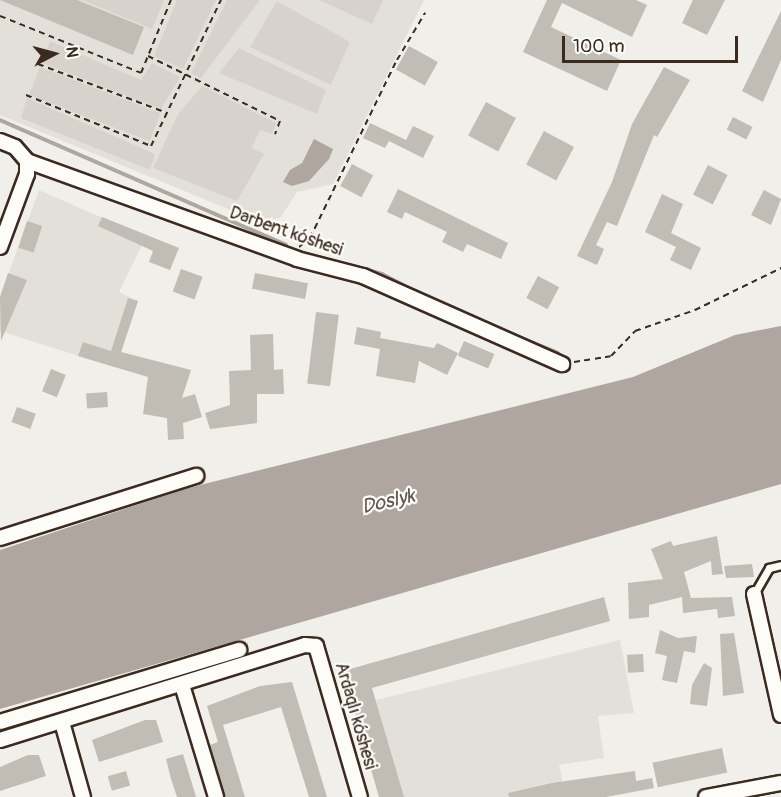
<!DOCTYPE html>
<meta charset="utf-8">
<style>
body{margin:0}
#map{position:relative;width:781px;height:797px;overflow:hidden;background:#f1efea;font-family:Pangolin,sans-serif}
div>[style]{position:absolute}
.built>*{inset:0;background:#e3e0da}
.green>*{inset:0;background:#d7d2cc;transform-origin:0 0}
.water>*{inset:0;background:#aea69f}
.stream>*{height:4px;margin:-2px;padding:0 2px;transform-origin:2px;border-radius:2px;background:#aea69f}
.building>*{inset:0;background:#c1bcb4;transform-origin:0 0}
.path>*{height:2px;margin-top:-1px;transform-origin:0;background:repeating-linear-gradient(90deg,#3b2a1e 0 6px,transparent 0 10.5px)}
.roads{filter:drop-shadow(2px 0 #3b2a1e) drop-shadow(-2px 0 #3b2a1e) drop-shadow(0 2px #3b2a1e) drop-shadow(0 -2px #3b2a1e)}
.lane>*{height:7px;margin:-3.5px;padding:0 3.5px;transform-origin:3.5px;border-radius:3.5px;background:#fdfcf7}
.street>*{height:14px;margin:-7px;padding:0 7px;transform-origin:7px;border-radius:7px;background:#fdfcf7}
span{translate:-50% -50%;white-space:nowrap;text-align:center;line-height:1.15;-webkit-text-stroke:4.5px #fdfcf7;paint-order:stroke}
.street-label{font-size:18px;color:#3b2a1e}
.water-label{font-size:20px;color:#63554b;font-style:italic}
.north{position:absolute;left:24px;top:24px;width:60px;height:60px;-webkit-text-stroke:4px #fdfcf7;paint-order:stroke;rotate:84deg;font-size:16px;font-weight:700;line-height:24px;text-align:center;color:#3b2a1e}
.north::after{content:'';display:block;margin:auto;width:21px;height:27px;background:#3b2a1e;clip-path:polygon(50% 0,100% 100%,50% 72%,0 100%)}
.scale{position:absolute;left:562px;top:36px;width:176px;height:27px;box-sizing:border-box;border:3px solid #3b2a1e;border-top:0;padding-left:8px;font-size:18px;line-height:21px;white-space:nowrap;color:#3b2a1e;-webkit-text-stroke:4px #fdfcf7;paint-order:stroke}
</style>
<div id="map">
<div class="built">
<div style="clip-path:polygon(0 0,424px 0,333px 184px,297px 192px,281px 217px,262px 223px,0 115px)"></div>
<div style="clip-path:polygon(39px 190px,146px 237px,119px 292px,138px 301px,116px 368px,0 331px,0 297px)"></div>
<div style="clip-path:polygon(620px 640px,634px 713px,598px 716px,604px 758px,559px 765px,566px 797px,379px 797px,352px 706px)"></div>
</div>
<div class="green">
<div style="clip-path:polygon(82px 0,164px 0,152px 29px)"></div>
<div style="clip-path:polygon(177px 0,216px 0,183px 69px,154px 56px)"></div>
<div style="clip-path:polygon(227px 0,260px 0,201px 78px,191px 73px)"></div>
<div style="clip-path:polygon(319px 0,383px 0,372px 24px)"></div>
<div style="clip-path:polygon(277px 1px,350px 42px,331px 85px,250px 47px)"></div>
<div style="clip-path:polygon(50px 41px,141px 80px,152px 63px,180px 77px,161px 109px,42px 63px)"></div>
<div style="clip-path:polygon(239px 48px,326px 90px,317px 114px,219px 73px)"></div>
<div style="left:40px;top:67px;width:129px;height:30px;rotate:21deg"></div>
<div style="clip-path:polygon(202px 86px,276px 123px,272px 134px,260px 130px,252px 148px,264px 154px,237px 201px,153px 168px,178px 114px)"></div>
<div style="clip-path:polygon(27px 98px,155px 154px,150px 170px,21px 118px)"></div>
</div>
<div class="water">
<div style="clip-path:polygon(314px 139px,333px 149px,329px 159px,309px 181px,292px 186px,283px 182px,290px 170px,302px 163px)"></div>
<div style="clip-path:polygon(781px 326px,781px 484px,0 709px,0 550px,188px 488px,633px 377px,735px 335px)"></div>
</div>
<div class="stream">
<div style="left:0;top:120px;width:312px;rotate:23.6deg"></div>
<div style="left:300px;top:252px;width:85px;rotate:15deg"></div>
<div style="left:382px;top:274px;width:43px;rotate:27.8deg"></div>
<div style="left:504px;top:331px;width:58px;rotate:22.2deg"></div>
</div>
<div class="building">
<div style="clip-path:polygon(0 0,77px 0,144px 27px,133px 55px)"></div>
<div style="clip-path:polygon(547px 0,636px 0,647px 5px,632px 37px,562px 3px,551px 27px,621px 60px,607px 91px,523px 52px)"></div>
<div style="clip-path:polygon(693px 0,725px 0,707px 35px,682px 23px)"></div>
<div style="clip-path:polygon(781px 11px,781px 60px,763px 102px,742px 91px)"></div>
<div style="left:409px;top:46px;width:33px;height:27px;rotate:29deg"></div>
<div style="clip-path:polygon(664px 67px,690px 80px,657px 137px,654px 135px,617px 226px,607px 222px,596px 245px,604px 249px,597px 265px,577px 256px,612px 182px,632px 124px)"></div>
<div style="left:486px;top:102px;width:34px;height:38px;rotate:28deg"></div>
<div style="left:733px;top:117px;width:22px;height:14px;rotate:27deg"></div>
<div style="clip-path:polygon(370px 123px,406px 140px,413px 126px,434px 136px,423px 158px,389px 141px,385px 148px,363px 138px)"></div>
<div style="left:544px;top:131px;width:34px;height:38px;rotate:28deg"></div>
<div style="left:352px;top:164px;width:24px;height:25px;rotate:28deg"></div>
<div style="left:708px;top:165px;width:22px;height:33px;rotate:27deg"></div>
<div style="clip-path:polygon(398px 189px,508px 243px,501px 259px,467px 244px,463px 252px,442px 242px,447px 232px,405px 212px,402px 219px,387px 212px)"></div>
<div style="clip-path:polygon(764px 190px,781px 199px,771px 225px,751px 215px)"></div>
<div style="clip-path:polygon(662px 194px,683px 204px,671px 233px,701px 248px,691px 270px,670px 260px,676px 247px,645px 232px)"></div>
<div style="clip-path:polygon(102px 217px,179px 248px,170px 270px,149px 262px,153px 251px,98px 226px)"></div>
<div style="left:27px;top:221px;width:16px;height:28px;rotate:18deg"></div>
<div style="left:181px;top:269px;width:23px;height:24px;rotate:20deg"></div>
<div style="clip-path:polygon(8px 273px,27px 280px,1px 341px,0 297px)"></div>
<div style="left:255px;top:273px;width:54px;height:16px;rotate:11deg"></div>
<div style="left:538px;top:276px;width:24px;height:25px;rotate:28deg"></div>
<div style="clip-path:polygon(128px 298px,138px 301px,121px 352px,191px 370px,182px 398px,195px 394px,202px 417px,183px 423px,184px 439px,168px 440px,167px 418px,143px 414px,148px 377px,78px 356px,83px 342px,111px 351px)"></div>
<div style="left:316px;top:312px;width:23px;height:72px;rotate:7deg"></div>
<div style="clip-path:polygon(357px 327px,381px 332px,380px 338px,434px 348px,437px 343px,458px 353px,447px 375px,419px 361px,415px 383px,376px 376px,380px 349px,354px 344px)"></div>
<div style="clip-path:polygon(273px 334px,274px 370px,283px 369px,284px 394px,257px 394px,257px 423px,210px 429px,205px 413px,230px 405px,229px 371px,251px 370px,250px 335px)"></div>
<div style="left:464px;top:341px;width:33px;height:16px;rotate:23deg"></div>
<div style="left:51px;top:369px;width:16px;height:24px;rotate:22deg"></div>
<div style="left:107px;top:392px;width:15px;height:21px;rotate:86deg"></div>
<div style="left:17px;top:407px;width:20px;height:16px;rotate:20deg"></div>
<div style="clip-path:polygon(717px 536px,723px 574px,712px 575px,711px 561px,684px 572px,691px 598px,732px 597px,735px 616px,718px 618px,717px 609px,683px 613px,682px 597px,649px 605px,649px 617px,629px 619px,628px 583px,663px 579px,651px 549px,671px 541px,673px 546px)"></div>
<div style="clip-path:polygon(752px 564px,754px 577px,726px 578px,724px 566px)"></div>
<div style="clip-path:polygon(604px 597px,610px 621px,372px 688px,404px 797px,379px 797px,343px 671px)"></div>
<div style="clip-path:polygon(660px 630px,678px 638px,697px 636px,695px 653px,684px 651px,677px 683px,662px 680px,667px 656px,655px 653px)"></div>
<div style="clip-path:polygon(734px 633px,744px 693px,723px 696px,720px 634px)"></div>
<div style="left:643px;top:654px;width:18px;height:16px;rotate:87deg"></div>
<div style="clip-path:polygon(704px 663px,712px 668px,707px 706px,690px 704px,692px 685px)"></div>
<div style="clip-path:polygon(292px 682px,327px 797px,309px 797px,281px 707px,223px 725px,245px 797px,225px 797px,210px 745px,218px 742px,207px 706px,260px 686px)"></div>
<div style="clip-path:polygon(145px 720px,156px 720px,163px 742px,99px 762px,92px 740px)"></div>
<div style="left:722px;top:748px;width:25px;height:71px;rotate:78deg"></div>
<div style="clip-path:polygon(183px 754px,190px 777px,196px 797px,177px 797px,171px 779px,166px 759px)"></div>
<div style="clip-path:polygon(28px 755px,39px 755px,46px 776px,0 791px,0 767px)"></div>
<div style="left:126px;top:771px;width:15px;height:19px;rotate:74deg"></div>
<div style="clip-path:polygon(635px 771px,636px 781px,652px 778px,654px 788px,606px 797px,509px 797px,508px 793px,552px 783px)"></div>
</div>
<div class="path">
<div style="left:0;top:16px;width:152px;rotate:22deg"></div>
<div style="left:141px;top:73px;width:79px;rotate:-67.7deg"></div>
<div style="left:148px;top:56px;width:147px;rotate:26.2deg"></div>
<div style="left:280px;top:121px;width:14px;rotate:111deg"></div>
<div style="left:38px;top:64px;width:138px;rotate:20.8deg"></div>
<div style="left:26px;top:95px;width:135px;rotate:22.2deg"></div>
<div style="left:151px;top:146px;width:162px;rotate:-64.4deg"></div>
<div style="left:299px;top:247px;width:14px;rotate:-39deg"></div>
<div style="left:310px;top:238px;width:198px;rotate:-64deg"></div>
<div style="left:397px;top:60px;width:55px;rotate:-59.2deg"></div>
<div style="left:574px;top:362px;width:37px;rotate:-9deg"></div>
<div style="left:611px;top:356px;width:35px;rotate:-46deg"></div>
<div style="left:635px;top:331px;width:64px;rotate:-19.3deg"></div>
<div style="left:695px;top:310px;width:96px;rotate:-26deg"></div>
</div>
<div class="roads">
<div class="lane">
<div style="left:754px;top:594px;width:30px;rotate:-60deg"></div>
<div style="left:769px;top:568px;width:12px;rotate:-14deg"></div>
</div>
<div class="street">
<div style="left:0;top:141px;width:16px;rotate:22deg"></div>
<div style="left:15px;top:147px;width:18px;rotate:49deg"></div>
<div style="left:27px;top:161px;width:287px;rotate:19.9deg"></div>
<div style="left:297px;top:259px;width:68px;rotate:14.4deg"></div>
<div style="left:363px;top:276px;width:218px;rotate:23.9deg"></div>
<div style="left:0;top:247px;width:78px;rotate:-69.7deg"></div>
<div style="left:27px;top:174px;width:13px;rotate:-90deg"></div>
<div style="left:0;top:538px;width:206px;rotate:-17.6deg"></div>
<div style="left:754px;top:594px;width:124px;rotate:77.4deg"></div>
<div style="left:182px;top:685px;width:117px;rotate:73.1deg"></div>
<div style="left:0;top:722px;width:250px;rotate:-16.8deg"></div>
<div style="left:62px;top:722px;width:78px;rotate:74.4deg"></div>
<div style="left:0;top:740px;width:319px;rotate:-17.3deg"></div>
<div style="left:305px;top:645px;width:11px;rotate:5deg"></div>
<div style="left:316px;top:646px;width:157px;rotate:73.8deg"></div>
<div style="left:706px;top:797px;width:76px;rotate:-10.6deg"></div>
</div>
</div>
<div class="street-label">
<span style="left:286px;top:232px;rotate:19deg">Darbent kóshesi</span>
<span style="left:355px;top:716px;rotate:74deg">Ardaqlı kóshesi</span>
</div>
<div class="water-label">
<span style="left:388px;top:501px;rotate:-13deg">Doslyk</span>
</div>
<div class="north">N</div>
<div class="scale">100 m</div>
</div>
